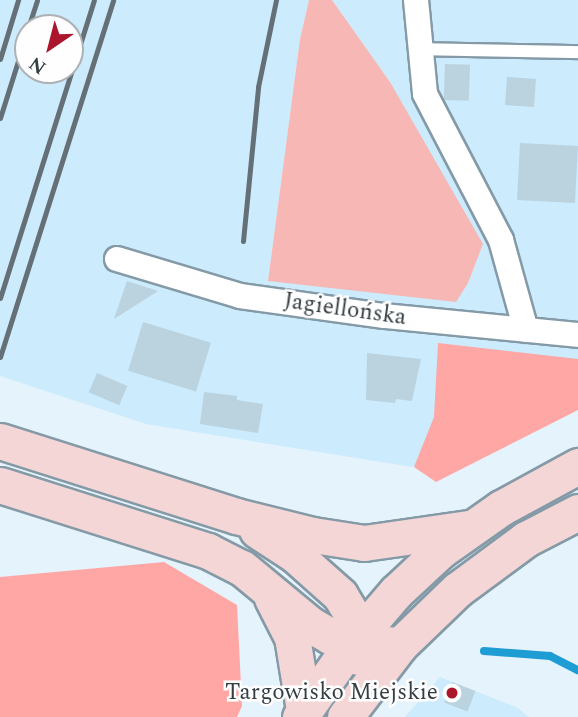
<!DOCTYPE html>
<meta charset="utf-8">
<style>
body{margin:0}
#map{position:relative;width:578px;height:717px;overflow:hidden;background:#e5f3fc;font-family:Spectral,serif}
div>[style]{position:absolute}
.built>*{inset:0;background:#ccebfd}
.green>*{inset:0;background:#f7b8b5}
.forest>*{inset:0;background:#fea7a5}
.stream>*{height:8px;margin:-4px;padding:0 4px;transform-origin:4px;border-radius:4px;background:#1e9dd4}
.building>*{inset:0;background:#bbd2df;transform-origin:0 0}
.roads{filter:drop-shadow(2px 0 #849aa7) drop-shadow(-2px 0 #849aa7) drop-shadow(0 2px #849aa7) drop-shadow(0 -2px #849aa7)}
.lane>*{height:12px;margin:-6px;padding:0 6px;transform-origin:6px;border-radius:6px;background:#fff}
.street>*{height:24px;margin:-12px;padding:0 12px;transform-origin:12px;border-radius:12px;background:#fff}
.secondary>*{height:35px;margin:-17.5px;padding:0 17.5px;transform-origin:17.5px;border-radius:17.5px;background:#f5d6d6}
.rail>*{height:5px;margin:-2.5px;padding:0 2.5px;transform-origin:2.5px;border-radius:2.5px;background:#647076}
.dots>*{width:19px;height:19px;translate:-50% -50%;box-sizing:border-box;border:4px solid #fefefe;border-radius:50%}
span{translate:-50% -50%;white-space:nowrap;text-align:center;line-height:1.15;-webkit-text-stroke:5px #fefefe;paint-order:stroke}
.street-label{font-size:23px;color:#333d42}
.poi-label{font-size:23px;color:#333d42}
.right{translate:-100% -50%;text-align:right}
.north{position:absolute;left:14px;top:14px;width:70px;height:70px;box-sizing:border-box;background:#fefefe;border:2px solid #adb1b3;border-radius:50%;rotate:215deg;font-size:19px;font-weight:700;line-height:28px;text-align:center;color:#333d42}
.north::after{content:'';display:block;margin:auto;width:24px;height:32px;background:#ab162c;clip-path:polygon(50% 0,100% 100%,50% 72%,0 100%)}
</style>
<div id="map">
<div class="built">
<div style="clip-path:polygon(evenodd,0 0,309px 0,300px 39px,268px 281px,390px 82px,332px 0,578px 0,578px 398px,412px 467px,146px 424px,0 376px,0 0,28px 28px,70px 28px,70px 70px,28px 70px,28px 28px)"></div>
<div style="clip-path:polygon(440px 677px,518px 708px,529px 717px,405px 717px)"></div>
</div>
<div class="green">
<div style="clip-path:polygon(309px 0,332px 0,390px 82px,483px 244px,468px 283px,456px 302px,268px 281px,300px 39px)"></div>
</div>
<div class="forest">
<div style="clip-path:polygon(438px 343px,578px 359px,578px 410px,436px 482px,414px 467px,434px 417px)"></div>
<div style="clip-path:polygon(164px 562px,237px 605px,242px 706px,237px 717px,0 717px,0 577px)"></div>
</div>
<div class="stream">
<div style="left:484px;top:651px;width:66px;rotate:4.3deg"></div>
<div style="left:550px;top:656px;width:31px;rotate:27deg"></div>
</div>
<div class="building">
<div style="left:445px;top:64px;width:25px;height:36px;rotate:2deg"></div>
<div style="left:507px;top:77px;width:29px;height:28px;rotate:4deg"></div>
<div style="left:520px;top:143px;width:58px;height:57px;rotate:3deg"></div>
<div style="clip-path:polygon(127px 281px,158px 291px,114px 319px)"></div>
<div style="left:143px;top:322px;width:71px;height:51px;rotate:17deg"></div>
<div style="clip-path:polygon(367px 353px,421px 359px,412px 401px,396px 399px,395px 403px,366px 400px)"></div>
<div style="left:97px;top:373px;width:33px;height:21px;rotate:23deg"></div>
<div style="clip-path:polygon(204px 392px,237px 396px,237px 400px,263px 404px,258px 433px,200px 424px)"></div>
<div style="left:452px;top:682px;width:25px;height:22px;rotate:21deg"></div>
</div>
<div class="roads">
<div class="lane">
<div style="left:420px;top:49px;width:158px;rotate:1.1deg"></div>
</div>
<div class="street">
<div style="left:416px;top:0;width:94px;rotate:84.5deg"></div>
<div style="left:425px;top:94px;width:165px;rotate:62.5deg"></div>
<div style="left:501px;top:240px;width:93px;rotate:74.5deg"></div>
<div style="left:117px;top:259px;width:128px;rotate:16.7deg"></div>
<div style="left:240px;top:296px;width:146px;rotate:7.9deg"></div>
<div style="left:385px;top:316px;width:194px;rotate:5.6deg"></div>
</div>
<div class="secondary">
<div style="left:0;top:441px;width:248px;rotate:17.6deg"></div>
<div style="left:236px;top:516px;width:79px;rotate:13.9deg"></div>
<div style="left:313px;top:535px;width:52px;rotate:8.9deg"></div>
<div style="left:364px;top:543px;width:107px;rotate:-8.1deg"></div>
<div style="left:0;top:485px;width:218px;rotate:17.6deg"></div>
<div style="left:208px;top:551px;width:38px;rotate:27deg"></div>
<div style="left:242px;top:568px;width:89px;rotate:39.6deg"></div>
<div style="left:311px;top:625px;width:22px;rotate:30deg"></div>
<div style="left:330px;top:636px;width:24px;rotate:15deg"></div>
<div style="left:353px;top:642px;width:47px;rotate:3.7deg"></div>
<div style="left:257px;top:530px;width:45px;rotate:33.3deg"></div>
<div style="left:295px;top:555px;width:60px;rotate:41.6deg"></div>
<div style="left:340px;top:595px;width:23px;rotate:59deg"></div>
<div style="left:352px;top:615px;width:42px;rotate:83.2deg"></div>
<div style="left:272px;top:598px;width:44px;rotate:62.9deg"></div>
<div style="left:292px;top:637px;width:74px;rotate:80.7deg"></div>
<div style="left:300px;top:717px;width:92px;rotate:-54.8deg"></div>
<div style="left:353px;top:642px;width:66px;rotate:-49.3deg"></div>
<div style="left:396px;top:592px;width:60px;rotate:-43deg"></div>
<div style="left:440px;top:551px;width:75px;rotate:-35.2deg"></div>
<div style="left:501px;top:508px;width:88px;rotate:-28.6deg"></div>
<div style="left:345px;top:717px;width:91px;rotate:-52.6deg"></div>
<div style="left:400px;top:645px;width:79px;rotate:-44deg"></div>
<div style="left:457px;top:590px;width:86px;rotate:-36.5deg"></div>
<div style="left:526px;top:539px;width:59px;rotate:-27.4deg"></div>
</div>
</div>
<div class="rail">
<div style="left:28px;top:28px;width:29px;rotate:-72deg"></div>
<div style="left:0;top:59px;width:62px;rotate:-73deg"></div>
<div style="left:0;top:118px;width:93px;rotate:-72.5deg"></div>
<div style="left:243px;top:241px;width:155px;rotate:-84.4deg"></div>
<div style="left:258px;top:87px;width:89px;rotate:-78.3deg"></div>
<div style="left:0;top:298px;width:312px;rotate:-72.5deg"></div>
<div style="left:0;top:357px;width:374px;rotate:-72.4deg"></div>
</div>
<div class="dots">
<div style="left:452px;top:693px;background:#ab162c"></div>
</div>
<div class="street-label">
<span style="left:345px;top:310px;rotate:8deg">Jagiellońska</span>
</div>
<div class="poi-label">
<span class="right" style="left:438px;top:693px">Targowisko Miejskie</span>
</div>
<div class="north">N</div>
</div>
